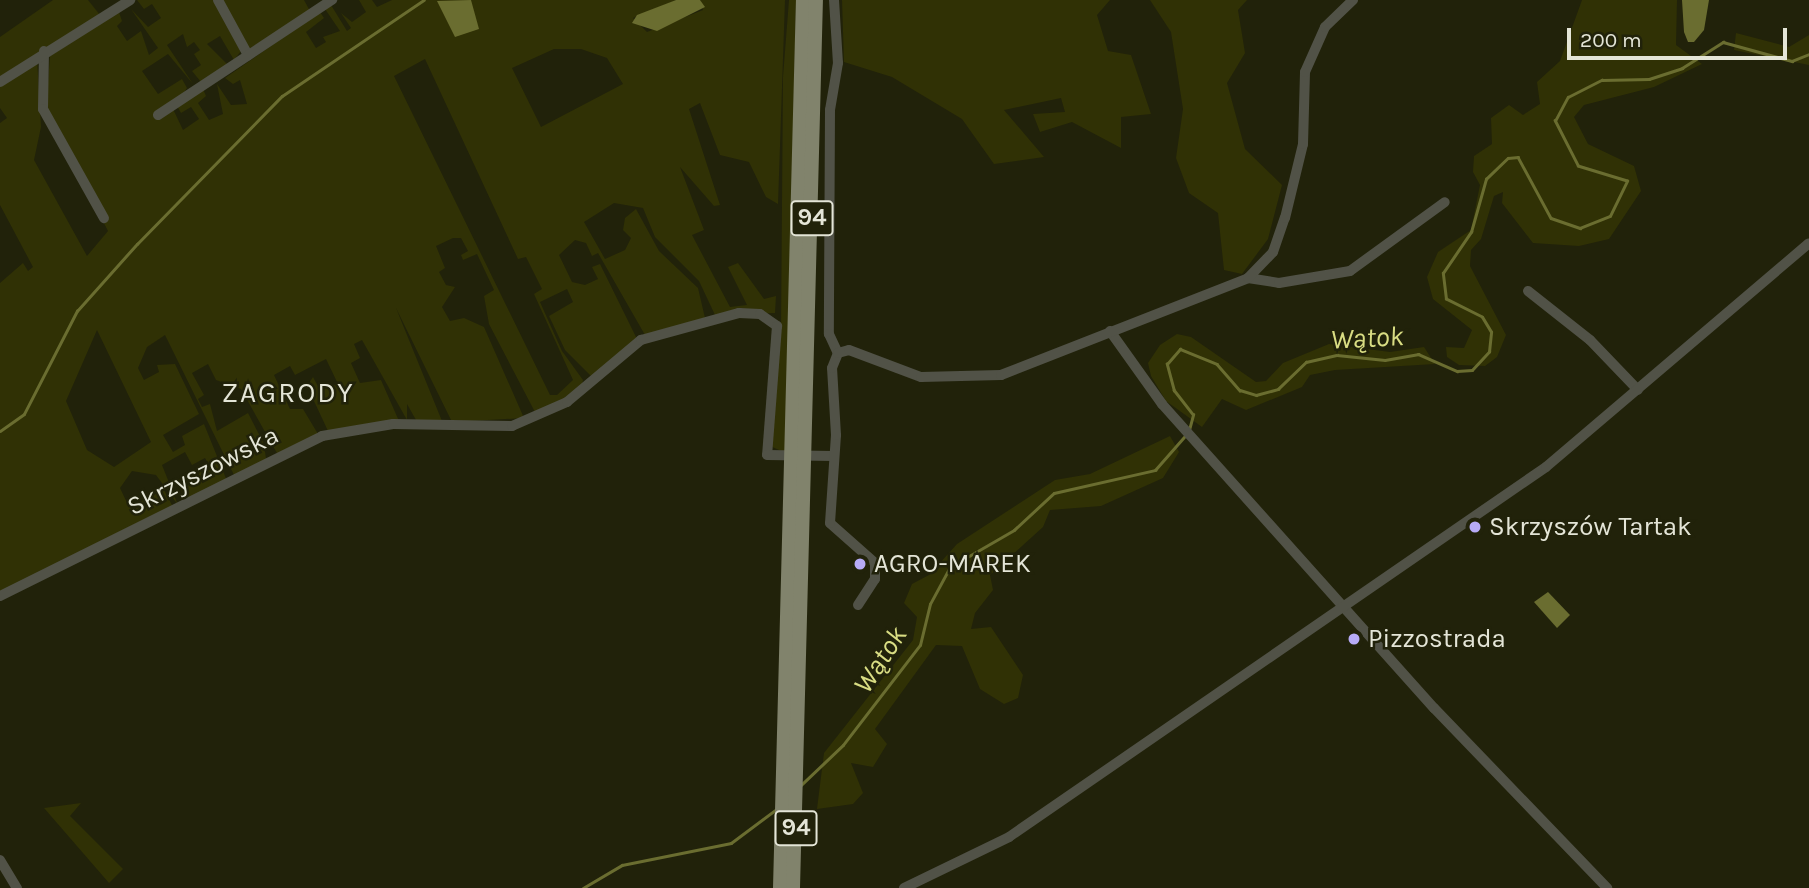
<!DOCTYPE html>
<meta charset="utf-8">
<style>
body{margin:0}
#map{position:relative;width:1809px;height:888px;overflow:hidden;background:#21220a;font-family:Karla,sans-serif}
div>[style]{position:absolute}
.green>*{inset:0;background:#303105}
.water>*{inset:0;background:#6a6d30}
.stream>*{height:2.5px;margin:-1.25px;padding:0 1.25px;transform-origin:1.25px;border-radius:1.25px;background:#6a6d30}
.minor>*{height:10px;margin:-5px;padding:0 5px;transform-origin:5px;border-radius:5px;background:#515247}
.major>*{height:14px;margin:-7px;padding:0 7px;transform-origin:7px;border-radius:7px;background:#81836c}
.dots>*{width:19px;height:19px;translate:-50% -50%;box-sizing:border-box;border:4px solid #21220a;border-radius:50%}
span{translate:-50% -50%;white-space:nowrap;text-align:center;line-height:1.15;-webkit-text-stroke:5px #21220a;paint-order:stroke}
.shield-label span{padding:2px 5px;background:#21220a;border:2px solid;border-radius:5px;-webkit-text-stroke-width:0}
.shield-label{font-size:24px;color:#e4e5d7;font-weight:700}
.street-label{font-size:26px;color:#e4e5d7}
.poi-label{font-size:26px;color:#e4e5d7}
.left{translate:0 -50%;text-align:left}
.water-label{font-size:28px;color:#d9dd83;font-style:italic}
.neighbourhood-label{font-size:28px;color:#e4e5d7;letter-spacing:2px}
.scale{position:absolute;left:1567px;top:28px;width:220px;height:32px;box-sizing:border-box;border:4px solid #e4e5d7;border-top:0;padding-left:9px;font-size:21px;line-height:24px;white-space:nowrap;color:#e4e5d7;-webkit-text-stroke:5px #21220a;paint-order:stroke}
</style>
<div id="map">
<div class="green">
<div style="clip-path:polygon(53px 0,88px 0,100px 15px,0 78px,0 37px)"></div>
<div style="clip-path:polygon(evenodd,137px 0,216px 0,241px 51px,234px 60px,220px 36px,207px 44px,228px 65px,201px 82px,192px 71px,201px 65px,194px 54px,200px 50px,194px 42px,187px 47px,183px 34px,167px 45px,193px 84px,168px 54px,142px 71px,158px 94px,182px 79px,187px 88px,173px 109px,183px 130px,199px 119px,191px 107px,181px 113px,177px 106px,203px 89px,206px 96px,198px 103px,209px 120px,223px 114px,217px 84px,231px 105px,247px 104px,240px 80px,233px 84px,225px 78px,320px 12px,324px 18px,306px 32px,316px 48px,326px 42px,323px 37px,340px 31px,325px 9px,331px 5px,347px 31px,351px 28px,341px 13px,352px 22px,366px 12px,359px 0,372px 0,377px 7px,392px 0,676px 0,633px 18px,647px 32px,703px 10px,700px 0,785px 0,778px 204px,766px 197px,749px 162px,720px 155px,700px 103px,689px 109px,720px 205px,714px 206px,680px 167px,704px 230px,692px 235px,730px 307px,747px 305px,728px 267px,738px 263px,764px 299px,776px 296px,775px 313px,715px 315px,699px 281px,655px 237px,643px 208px,614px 203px,584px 222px,605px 259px,625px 250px,631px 238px,623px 230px,625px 218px,636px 209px,659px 251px,698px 288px,705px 318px,645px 335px,598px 253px,592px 256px,586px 243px,575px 240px,559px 255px,572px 282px,585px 285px,598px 279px,592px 267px,600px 264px,637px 339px,593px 378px,565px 350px,549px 316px,573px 302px,567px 289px,540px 302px,562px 351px,583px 380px,581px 390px,536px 414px,489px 324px,484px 296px,494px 290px,477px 254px,463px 260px,461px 255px,468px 251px,461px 238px,453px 238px,436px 246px,445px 268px,439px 272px,446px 285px,455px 287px,442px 307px,450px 321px,464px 318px,484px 327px,524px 418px,452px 422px,396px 308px,442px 421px,416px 420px,407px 404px,407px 420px,362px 340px,354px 344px,360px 358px,351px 363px,360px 383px,381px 380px,399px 421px,328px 431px,307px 386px,313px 377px,320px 390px,338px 384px,326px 359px,295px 375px,290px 366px,274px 375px,290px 409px,303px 409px,318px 434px,278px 455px,241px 389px,216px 380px,208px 364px,192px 373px,204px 395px,198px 399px,202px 407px,210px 404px,217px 431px,248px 413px,264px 444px,266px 459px,235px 477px,165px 335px,147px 347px,138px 368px,144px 380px,159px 372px,157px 365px,175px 364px,199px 414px,163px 435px,173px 452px,185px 445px,182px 436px,204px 424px,227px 481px,186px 501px,177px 481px,208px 463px,205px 458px,192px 465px,185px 452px,162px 465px,178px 505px,156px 475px,132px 471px,120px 488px,129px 507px,164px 490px,173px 507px,0 593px,0 283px,23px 263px,28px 271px,33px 267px,0 205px,0 123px,7px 118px,0 108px,0 84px,37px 58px,41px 127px,34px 160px,87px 256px,108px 231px,46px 110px,50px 56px,119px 12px,122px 21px,117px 26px,127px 41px,141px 31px,149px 55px,158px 48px,131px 9px,148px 27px,161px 18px,152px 4px,144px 9px,137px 0,581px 49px,607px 58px,623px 84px,541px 127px,512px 68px,554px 49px,581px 49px,137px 0,425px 59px,518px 259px,526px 257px,542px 289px,534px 294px,573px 380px,557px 395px,550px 395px,394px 76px,425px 59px,137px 0,97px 330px,151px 442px,114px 467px,87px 450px,66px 401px,97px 330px)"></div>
<div style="clip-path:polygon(220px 0,304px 0,310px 11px,249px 49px)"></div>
<div style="clip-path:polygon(789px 0,796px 0,786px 453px,770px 446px,781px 331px,783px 77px)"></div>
<div style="clip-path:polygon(842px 0,1110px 0,1097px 15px,1108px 51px,1131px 55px,1151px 114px,1121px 117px,1121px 148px,1072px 122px,1040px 132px,1033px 114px,1065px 112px,1061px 98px,1004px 110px,1044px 157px,994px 164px,962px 119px,892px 77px,844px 62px)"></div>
<div style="clip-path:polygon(1150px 0,1247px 0,1238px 10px,1245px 53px,1227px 83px,1245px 149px,1282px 185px,1268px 239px,1242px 274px,1224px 270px,1218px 213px,1189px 193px,1176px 158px,1183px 109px,1171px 32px)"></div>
<div style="clip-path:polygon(1582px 0,1677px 0,1676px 45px,1702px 64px,1654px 87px,1584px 105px,1574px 117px,1588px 144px,1634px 166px,1641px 191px,1609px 239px,1579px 246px,1533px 243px,1502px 203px,1503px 192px,1494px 196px,1481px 239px,1471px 250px,1470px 266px,1506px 335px,1497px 357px,1485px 366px,1459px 365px,1447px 357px,1446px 347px,1464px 348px,1472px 330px,1433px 299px,1427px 277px,1438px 252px,1471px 230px,1480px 185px,1473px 172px,1474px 156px,1492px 144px,1491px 118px,1509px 105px,1523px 115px,1540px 104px,1537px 82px,1560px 61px)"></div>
<div style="clip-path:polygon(1736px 33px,1789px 47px,1809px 35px,1809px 65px,1734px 50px)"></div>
<div style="clip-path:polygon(1177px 334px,1191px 337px,1256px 382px,1266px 381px,1283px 363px,1329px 344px,1390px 352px,1424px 347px,1435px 364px,1335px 370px,1310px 375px,1302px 387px,1246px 410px,1222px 399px,1202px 427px,1166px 401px,1151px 376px,1148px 363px,1160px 345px)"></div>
<div style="clip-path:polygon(1170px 436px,1179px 452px,1163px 478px,1101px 506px,1050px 510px,1043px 527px,990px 575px,993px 590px,975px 613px,971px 629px,991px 627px,1023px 675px,1018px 698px,1004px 704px,980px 689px,962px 646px,936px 645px,875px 729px,887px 744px,873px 767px,851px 763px,863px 793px,853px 804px,817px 809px,824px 753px,913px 640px,917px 617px,904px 603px,912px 584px,929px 575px,957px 544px,1055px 480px,1090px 474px)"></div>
<div style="clip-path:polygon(81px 803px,70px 816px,123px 869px,109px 883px,44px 808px)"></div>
</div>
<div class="water">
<div style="clip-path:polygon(471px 0,479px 29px,455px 37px,437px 1px)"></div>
<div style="clip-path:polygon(676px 0,700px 0,705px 7px,657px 31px,632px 23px,637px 15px)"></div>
<div style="clip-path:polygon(1682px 0,1709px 0,1704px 30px,1694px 42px,1688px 42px,1684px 32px)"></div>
<div style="clip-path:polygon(1548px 592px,1570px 615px,1557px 628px,1534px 602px)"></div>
</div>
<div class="stream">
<div style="left:1189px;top:430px;width:16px;rotate:-75deg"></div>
<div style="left:1193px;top:415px;width:31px;rotate:-128deg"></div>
<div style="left:1174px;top:391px;width:28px;rotate:-105deg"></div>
<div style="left:1167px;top:364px;width:20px;rotate:-49deg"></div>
<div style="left:1180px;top:349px;width:40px;rotate:22deg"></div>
<div style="left:1217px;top:364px;width:35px;rotate:49deg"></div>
<div style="left:1240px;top:390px;width:17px;rotate:17deg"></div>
<div style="left:1256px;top:395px;width:23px;rotate:-15deg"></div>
<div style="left:1278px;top:389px;width:39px;rotate:-44deg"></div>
<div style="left:1306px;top:362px;width:32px;rotate:-13deg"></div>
<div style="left:1337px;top:355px;width:48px;rotate:5.9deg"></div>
<div style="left:1385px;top:360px;width:34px;rotate:-10deg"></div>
<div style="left:1418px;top:354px;width:43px;rotate:23.6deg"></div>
<div style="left:1457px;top:371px;width:15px;rotate:-4deg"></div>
<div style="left:1472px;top:370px;width:25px;rotate:-47deg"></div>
<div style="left:1489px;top:352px;width:20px;rotate:-84deg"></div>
<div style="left:1491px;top:332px;width:17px;rotate:-121deg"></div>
<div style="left:1482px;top:317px;width:40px;rotate:-153.4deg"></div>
<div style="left:1446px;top:299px;width:26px;rotate:-97deg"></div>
<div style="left:1443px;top:273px;width:50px;rotate:-55.7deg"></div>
<div style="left:1471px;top:232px;width:55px;rotate:-74.2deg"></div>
<div style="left:1486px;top:179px;width:30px;rotate:-44deg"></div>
<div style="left:1508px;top:158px;width:10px;rotate:-6deg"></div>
<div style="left:1518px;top:157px;width:69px;rotate:61.6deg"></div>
<div style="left:1551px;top:218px;width:31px;rotate:19deg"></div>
<div style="left:1580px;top:228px;width:32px;rotate:-22deg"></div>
<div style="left:1610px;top:216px;width:39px;rotate:-64deg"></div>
<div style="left:1627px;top:181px;width:51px;rotate:-163deg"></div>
<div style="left:1578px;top:166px;width:51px;rotate:-117.1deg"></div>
<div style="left:1555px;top:121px;width:27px;rotate:-62deg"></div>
<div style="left:1568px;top:97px;width:38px;rotate:-27deg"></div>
<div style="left:1602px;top:80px;width:47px;rotate:-1.2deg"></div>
<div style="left:1649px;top:79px;width:35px;rotate:-18deg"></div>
<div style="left:1682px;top:68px;width:49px;rotate:-32.4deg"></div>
<div style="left:1723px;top:42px;width:72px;rotate:15.4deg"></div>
<div style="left:1792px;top:61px;width:18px;rotate:-22deg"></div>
<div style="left:0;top:431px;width:29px;rotate:-35deg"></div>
<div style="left:24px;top:414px;width:116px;rotate:-62.8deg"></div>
<div style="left:77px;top:311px;width:90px;rotate:-48.2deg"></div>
<div style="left:137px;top:244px;width:207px;rotate:-45.6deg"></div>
<div style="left:282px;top:96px;width:171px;rotate:-34.1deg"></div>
<div style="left:800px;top:786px;width:59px;rotate:-43.6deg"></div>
<div style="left:843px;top:745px;width:126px;rotate:-52.4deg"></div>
<div style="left:920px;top:645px;width:42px;rotate:-76.3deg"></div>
<div style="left:930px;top:604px;width:42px;rotate:-61.6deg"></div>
<div style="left:950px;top:567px;width:74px;rotate:-30deg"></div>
<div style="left:1014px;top:530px;width:54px;rotate:-42.8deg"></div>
<div style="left:1054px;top:493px;width:104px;rotate:-12.8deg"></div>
<div style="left:1155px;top:470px;width:45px;rotate:-48.6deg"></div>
<div style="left:583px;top:888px;width:45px;rotate:-30.5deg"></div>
<div style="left:622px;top:865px;width:111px;rotate:-11.4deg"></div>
<div style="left:731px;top:843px;width:59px;rotate:-36.7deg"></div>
</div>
<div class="minor">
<div style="left:218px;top:0;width:63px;rotate:61.4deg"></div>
<div style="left:834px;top:0;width:63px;rotate:86.4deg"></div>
<div style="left:838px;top:63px;width:48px;rotate:99.7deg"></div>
<div style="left:830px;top:110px;width:224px;rotate:90.3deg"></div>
<div style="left:829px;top:334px;width:21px;rotate:65deg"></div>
<div style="left:44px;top:51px;width:58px;rotate:91deg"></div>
<div style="left:43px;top:109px;width:125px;rotate:60.8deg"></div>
<div style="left:0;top:82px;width:154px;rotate:-32.2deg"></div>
<div style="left:158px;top:115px;width:209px;rotate:-33.5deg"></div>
<div style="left:1248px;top:278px;width:31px;rotate:9deg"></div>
<div style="left:1279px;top:283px;width:72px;rotate:-9.6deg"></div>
<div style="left:1350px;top:271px;width:117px;rotate:-36deg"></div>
<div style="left:1528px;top:291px;width:79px;rotate:38.3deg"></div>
<div style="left:1590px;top:340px;width:69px;rotate:46.2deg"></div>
<div style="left:1110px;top:331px;width:90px;rotate:54.5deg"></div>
<div style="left:1162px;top:404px;width:408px;rotate:48.2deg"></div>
<div style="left:1434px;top:708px;width:250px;rotate:46.1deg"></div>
<div style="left:0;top:596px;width:360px;rotate:-26.4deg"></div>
<div style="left:322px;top:436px;width:72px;rotate:-9.6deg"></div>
<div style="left:393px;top:424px;width:119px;rotate:1deg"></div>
<div style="left:512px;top:426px;width:60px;rotate:-23.6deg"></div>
<div style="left:567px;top:402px;width:97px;rotate:-40deg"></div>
<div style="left:641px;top:340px;width:102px;rotate:-15.4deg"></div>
<div style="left:739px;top:313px;width:21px;rotate:3deg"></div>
<div style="left:760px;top:314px;width:21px;rotate:35deg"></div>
<div style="left:777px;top:326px;width:129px;rotate:94.4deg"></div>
<div style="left:767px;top:455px;width:66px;rotate:0.9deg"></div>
<div style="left:858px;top:605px;width:31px;rotate:-57deg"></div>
<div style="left:875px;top:579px;width:16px;rotate:-90deg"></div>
<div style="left:875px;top:563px;width:60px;rotate:-138.4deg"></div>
<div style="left:830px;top:523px;width:88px;rotate:-86.1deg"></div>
<div style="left:836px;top:435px;width:67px;rotate:-93.4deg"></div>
<div style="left:832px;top:368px;width:16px;rotate:-68deg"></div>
<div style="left:838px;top:353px;width:11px;rotate:-15deg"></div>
<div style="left:849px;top:350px;width:77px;rotate:20.6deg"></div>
<div style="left:921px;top:377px;width:80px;rotate:-1.4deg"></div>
<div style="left:1001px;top:375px;width:265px;rotate:-21.4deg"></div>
<div style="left:1248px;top:278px;width:36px;rotate:-46deg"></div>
<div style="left:1273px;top:252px;width:36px;rotate:-71deg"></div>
<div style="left:1285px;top:218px;width:76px;rotate:-76.3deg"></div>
<div style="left:1303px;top:144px;width:72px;rotate:-88.4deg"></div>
<div style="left:1305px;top:72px;width:49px;rotate:-66deg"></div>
<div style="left:1325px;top:27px;width:39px;rotate:-44deg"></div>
<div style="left:0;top:860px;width:33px;rotate:59deg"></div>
<div style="left:904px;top:888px;width:117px;rotate:-25.9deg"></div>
<div style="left:1009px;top:837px;width:652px;rotate:-34.57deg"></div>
<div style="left:1546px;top:467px;width:345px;rotate:-40.4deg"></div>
</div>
<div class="major">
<div style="left:780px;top:888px;width:888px;rotate:-88.52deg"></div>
<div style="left:793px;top:888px;width:888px;rotate:-88.52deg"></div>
</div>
<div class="dots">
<div style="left:1475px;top:527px;background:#b7abf7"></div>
<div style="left:860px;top:564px;background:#b7abf7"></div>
<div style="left:1354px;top:639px;background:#b7abf7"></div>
</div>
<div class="shield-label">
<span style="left:812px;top:218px">94</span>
<span style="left:796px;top:828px">94</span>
</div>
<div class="street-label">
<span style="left:203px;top:471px;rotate:-27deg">Skrzyszowska</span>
</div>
<div class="poi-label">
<span class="left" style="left:1489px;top:527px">Skrzyszów Tartak</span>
<span class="left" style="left:874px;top:564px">AGRO-MAREK</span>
<span class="left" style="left:1368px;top:639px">Pizzostrada</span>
</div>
<div class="water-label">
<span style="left:1367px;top:338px;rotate:-3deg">Wątok</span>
<span style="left:880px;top:660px;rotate:-57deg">Wątok</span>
</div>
<div class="neighbourhood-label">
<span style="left:288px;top:393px">ZAGRODY</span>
</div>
<div class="scale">200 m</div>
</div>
